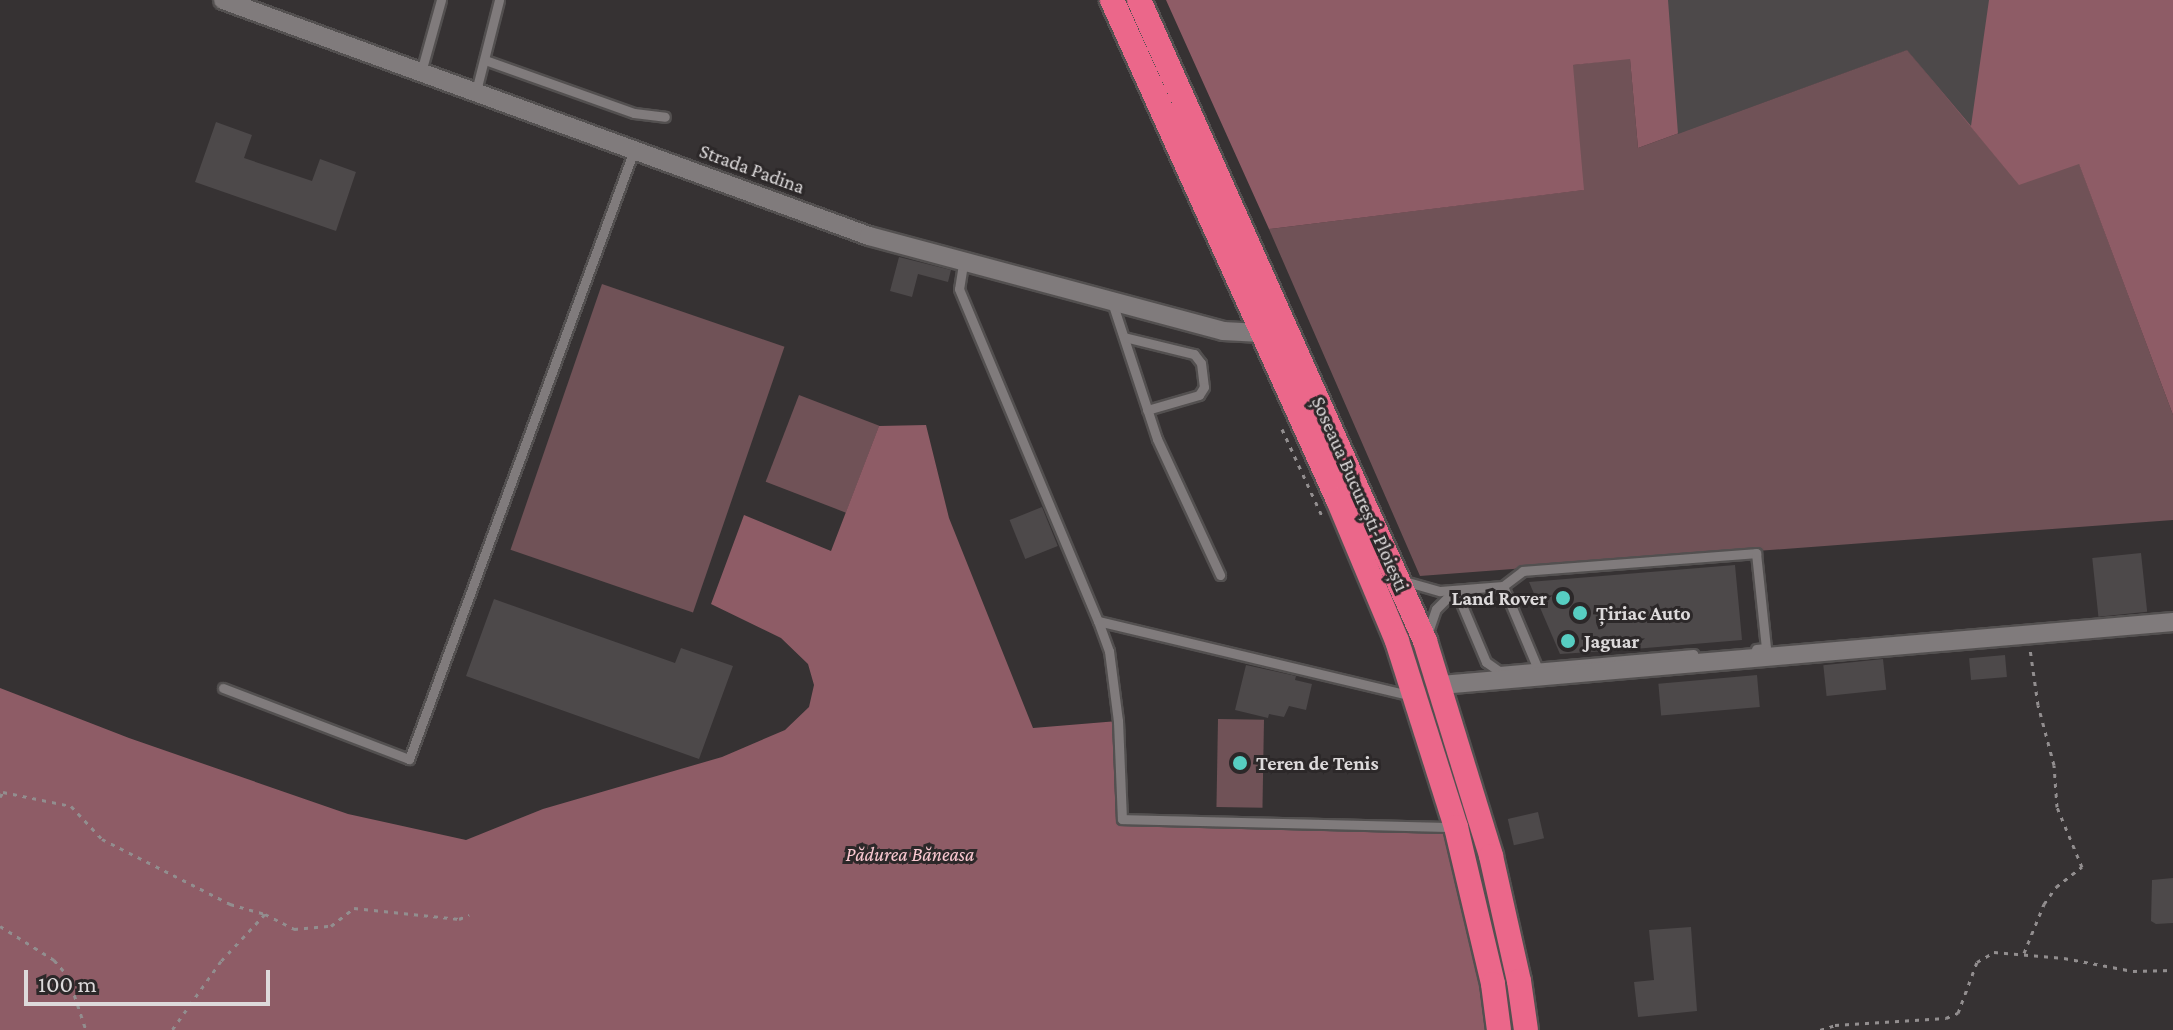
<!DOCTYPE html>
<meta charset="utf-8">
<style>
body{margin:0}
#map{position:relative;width:2173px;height:1030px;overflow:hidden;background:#363233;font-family:"Crimson Pro",serif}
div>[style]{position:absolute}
.green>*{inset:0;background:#705257;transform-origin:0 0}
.forest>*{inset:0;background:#8e5c66}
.building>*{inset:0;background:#4d494a;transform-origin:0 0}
.path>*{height:3px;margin-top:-1.5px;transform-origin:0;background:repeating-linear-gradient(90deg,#928e8f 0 4px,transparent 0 10px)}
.roads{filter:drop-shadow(2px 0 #535050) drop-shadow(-2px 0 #535050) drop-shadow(0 2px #535050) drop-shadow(0 -2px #535050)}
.lane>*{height:9px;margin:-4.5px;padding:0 4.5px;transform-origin:4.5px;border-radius:4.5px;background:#807b7c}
.street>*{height:18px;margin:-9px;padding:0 9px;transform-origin:9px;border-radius:9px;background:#807b7c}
.highway>*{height:24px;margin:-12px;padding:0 12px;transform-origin:12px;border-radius:12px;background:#eb678a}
.dots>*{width:22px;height:22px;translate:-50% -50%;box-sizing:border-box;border:4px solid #2c2829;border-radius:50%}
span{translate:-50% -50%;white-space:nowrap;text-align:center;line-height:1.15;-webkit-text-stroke:6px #2c2829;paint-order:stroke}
.street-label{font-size:20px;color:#dddadb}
.poi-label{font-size:20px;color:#dddadb;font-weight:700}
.right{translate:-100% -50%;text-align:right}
.left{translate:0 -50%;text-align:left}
.park-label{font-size:20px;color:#fac8d1;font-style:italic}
.scale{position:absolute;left:24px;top:970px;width:246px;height:36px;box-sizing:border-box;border:4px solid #dddadb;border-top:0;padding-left:10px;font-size:24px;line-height:28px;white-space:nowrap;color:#dddadb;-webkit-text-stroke:6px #2c2829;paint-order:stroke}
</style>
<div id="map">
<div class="green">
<div style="clip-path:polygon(1907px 50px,2019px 184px,2079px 163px,2173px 415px,2173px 520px,1420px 576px,1269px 229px,1583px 190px,1572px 65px,1630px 58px,1638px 148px)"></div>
<div style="left:602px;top:284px;width:193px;height:281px;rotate:19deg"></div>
<div style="left:799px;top:395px;width:86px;height:93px;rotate:21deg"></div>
<div style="left:1218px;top:719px;width:46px;height:88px;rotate:1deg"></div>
</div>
<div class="forest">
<div style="clip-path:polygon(1166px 0,2173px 0,2173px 415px,2079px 164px,2019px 185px,1907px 50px,1638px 148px,1630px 59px,1573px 65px,1584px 190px,1269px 229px)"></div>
<div style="clip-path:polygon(926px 425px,949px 518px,1033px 728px,1118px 721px,1121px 819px,1456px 827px,1499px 1030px,0 1030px,0 688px,129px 738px,348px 814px,466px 840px,543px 809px,722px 757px,785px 730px,809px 707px,814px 685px,808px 664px,781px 638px,711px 604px,744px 515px,831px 551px,879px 426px)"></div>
</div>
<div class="building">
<div style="clip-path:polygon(1668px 0,1989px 0,1971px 126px,1907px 50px,1678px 134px)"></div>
<div style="clip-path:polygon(216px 122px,252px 135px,244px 158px,312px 181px,320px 159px,356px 172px,336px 231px,195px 182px)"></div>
<div style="clip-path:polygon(899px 257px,951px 270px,948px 282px,918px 274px,912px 297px,890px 291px)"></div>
<div style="left:1042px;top:507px;width:42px;height:35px;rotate:68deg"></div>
<div style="left:2141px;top:553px;width:59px;height:49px;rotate:84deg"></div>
<div style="clip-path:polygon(1735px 565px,1742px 640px,1622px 650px,1560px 654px,1529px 582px)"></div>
<div style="clip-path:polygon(494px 599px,675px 663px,681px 648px,733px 666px,699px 759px,466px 676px)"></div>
<div style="left:2005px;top:655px;width:22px;height:36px;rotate:85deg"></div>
<div style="left:1883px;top:659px;width:31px;height:60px;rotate:84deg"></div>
<div style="clip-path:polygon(1246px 665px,1296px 676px,1295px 680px,1312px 684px,1306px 710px,1289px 706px,1284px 717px,1269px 714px,1268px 718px,1235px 710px)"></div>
<div style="left:1757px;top:675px;width:32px;height:99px;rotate:85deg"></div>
<div style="left:1538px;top:812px;width:27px;height:31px;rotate:77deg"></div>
<div style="clip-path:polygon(2173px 878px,2173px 923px,2156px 924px,2151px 921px,2152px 880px)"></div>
<div style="clip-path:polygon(1691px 927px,1697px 1011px,1638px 1017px,1634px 982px,1654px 980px,1649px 930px)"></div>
</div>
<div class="path">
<div style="left:1282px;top:429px;width:96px;rotate:65.3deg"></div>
<div style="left:0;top:797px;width:6px;rotate:-59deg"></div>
<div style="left:3px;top:792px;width:69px;rotate:11.6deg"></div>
<div style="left:71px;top:806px;width:45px;rotate:46.8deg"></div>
<div style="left:102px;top:839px;width:144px;rotate:26.9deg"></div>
<div style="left:230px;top:904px;width:36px;rotate:16deg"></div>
<div style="left:265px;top:914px;width:64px;rotate:133.1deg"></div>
<div style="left:221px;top:961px;width:85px;rotate:125.4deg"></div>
<div style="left:265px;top:914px;width:33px;rotate:27deg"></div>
<div style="left:294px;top:929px;width:37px;rotate:-5deg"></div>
<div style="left:331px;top:926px;width:29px;rotate:-38deg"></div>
<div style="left:354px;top:908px;width:106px;rotate:6deg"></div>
<div style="left:459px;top:919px;width:11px;rotate:-22deg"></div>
<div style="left:0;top:926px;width:64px;rotate:32.2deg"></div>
<div style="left:54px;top:960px;width:21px;rotate:49deg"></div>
<div style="left:68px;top:976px;width:57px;rotate:71.6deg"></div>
<div style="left:2024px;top:953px;width:53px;rotate:-67.8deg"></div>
<div style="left:2044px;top:904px;width:21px;rotate:-55deg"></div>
<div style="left:2056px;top:887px;width:33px;rotate:-38deg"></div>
<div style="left:2082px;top:867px;width:65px;rotate:-112.6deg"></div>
<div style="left:2057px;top:807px;width:42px;rotate:-94.1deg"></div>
<div style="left:2054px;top:765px;width:62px;rotate:-104.9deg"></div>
<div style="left:2038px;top:705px;width:57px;rotate:-98.1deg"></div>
<div style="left:1820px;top:1030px;width:16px;rotate:-18deg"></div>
<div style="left:1835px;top:1025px;width:111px;rotate:-3.6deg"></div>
<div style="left:1946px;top:1018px;width:13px;rotate:-23deg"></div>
<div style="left:1958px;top:1013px;width:54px;rotate:-69.6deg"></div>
<div style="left:1977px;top:962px;width:20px;rotate:-30deg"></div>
<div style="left:1994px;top:952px;width:70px;rotate:4.9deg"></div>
<div style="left:2064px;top:958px;width:70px;rotate:10.7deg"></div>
<div style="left:2133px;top:971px;width:40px;rotate:-1.4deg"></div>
</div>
<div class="roads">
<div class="lane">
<div style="left:485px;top:60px;width:158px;rotate:19.6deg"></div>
<div style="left:634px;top:113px;width:31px;rotate:7deg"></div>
<div style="left:421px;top:72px;width:75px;rotate:-74.5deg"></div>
<div style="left:476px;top:91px;width:94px;rotate:-75.8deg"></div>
<div style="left:963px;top:264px;width:25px;rotate:99deg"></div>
<div style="left:959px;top:289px;width:360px;rotate:67.3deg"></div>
<div style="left:1098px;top:621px;width:323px;rotate:13.4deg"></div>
<div style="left:1112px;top:302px;width:144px;rotate:71.8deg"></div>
<div style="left:1157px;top:439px;width:150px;rotate:65.1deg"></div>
<div style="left:1124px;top:337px;width:72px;rotate:13.7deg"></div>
<div style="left:1194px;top:354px;width:11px;rotate:52deg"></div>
<div style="left:1201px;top:363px;width:24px;rotate:83deg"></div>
<div style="left:1204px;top:387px;width:9px;rotate:122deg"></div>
<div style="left:1199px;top:395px;width:54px;rotate:163.9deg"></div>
<div style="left:1404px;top:581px;width:37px;rotate:16deg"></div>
<div style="left:1440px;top:591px;width:63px;rotate:-4.5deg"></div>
<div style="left:1503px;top:586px;width:88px;rotate:67.2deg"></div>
<div style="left:1503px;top:586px;width:25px;rotate:-37deg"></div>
<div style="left:1523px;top:571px;width:234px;rotate:-4.4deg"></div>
<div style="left:1756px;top:553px;width:96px;rotate:84deg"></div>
<div style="left:1766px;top:648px;width:10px;rotate:174deg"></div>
<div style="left:1456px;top:591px;width:77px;rotate:67.1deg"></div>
<div style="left:1486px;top:662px;width:16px;rotate:35deg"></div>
<div style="left:1499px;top:671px;width:195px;rotate:-5deg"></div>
<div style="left:1098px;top:621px;width:32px;rotate:70deg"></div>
<div style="left:1109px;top:651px;width:71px;rotate:82.7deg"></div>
<div style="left:1118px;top:721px;width:98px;rotate:87.7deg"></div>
<div style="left:1122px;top:819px;width:331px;rotate:1.4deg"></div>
<div style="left:1428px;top:632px;width:24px;rotate:-71deg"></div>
<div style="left:1436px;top:609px;width:24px;rotate:-45deg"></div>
<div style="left:223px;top:688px;width:199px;rotate:20.9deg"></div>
<div style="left:409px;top:759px;width:649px;rotate:-69.72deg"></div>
</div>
<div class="street">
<div style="left:223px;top:0;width:688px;rotate:20.07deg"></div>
<div style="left:869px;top:236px;width:367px;rotate:15deg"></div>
<div style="left:1223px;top:331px;width:38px;rotate:3deg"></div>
<div style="left:1441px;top:685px;width:735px;rotate:-4.92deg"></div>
</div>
<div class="highway">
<div style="left:1112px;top:0;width:549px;rotate:65.68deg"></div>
<div style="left:1338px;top:500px;width:153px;rotate:67.3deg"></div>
<div style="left:1397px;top:641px;width:195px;rotate:72.4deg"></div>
<div style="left:1456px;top:827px;width:161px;rotate:76.7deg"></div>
<div style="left:1493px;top:984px;width:46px;rotate:82.6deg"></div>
<div style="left:1139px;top:0;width:702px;rotate:65.95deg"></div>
<div style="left:1425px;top:641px;width:225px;rotate:72.9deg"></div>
<div style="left:1491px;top:856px;width:128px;rotate:77.4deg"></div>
<div style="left:1519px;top:981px;width:49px;rotate:81.9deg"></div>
</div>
</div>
<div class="dots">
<div style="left:1563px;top:598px;background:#57cec2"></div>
<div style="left:1580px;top:613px;background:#57cec2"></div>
<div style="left:1568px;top:641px;background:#57cec2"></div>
<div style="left:1240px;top:763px;background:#57cec2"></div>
</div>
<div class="street-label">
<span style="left:752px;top:169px;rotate:20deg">Strada Padina</span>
<span style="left:1360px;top:494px;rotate:66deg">Șoseaua București-Ploiești</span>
</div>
<div class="poi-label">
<span class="right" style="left:1547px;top:598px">Land Rover</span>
<span class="left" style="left:1596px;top:613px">Țiriac Auto</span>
<span class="left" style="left:1584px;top:641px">Jaguar</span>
<span class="left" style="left:1256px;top:763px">Teren de Tenis</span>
</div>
<div class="park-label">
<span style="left:910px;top:854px">Pădurea Băneasa</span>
</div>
<div class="scale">100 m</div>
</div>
